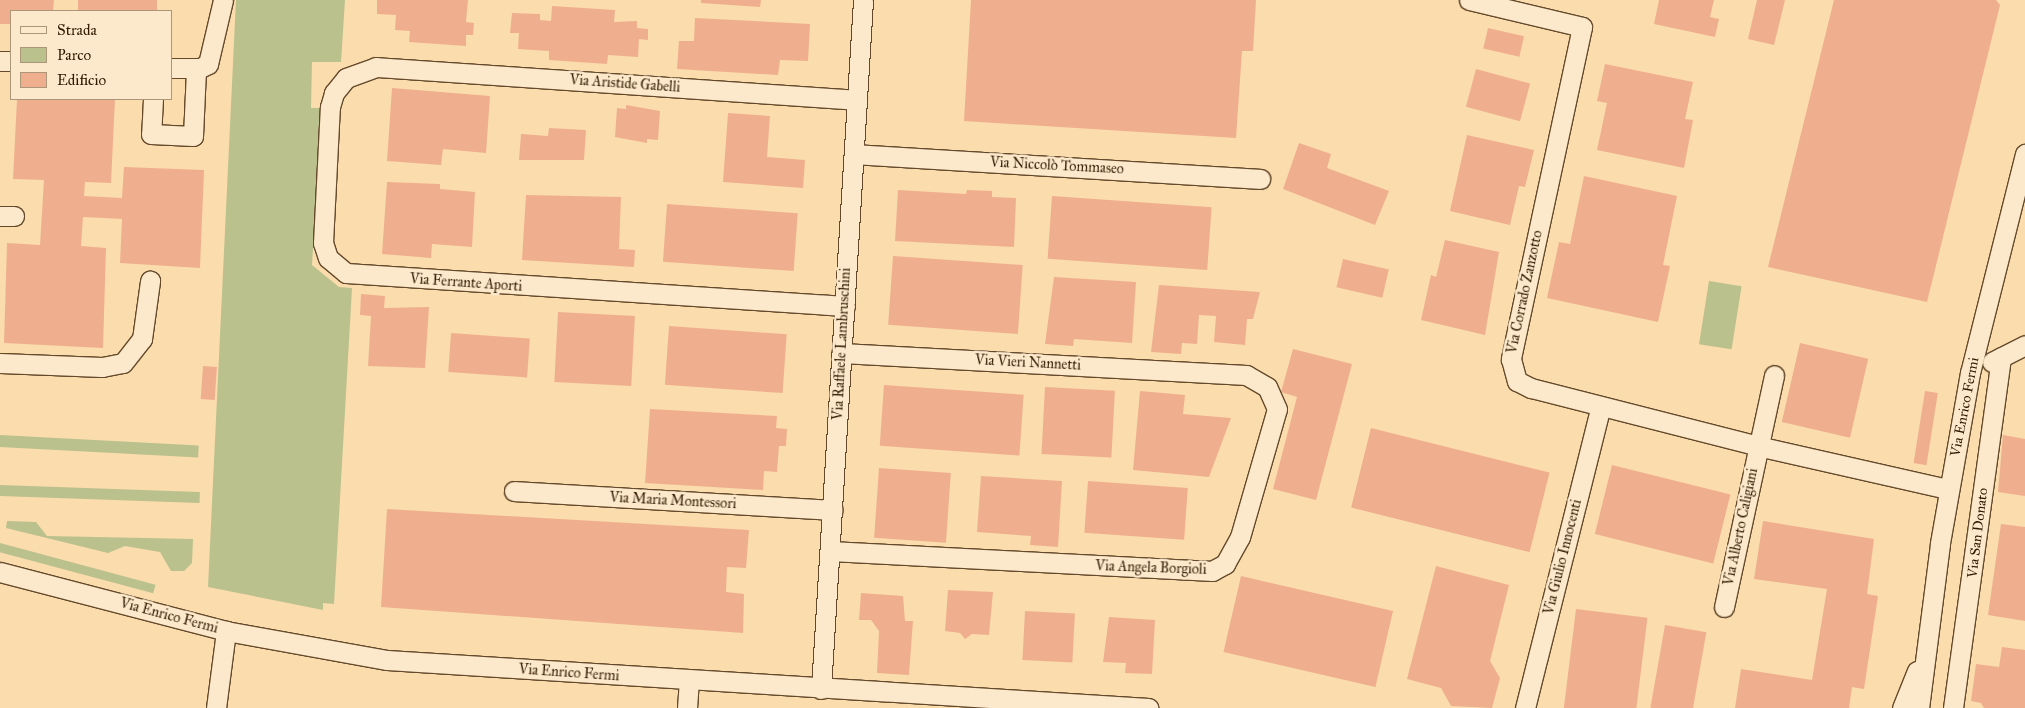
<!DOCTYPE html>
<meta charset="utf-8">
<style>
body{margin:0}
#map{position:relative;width:2025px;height:708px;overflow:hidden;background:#fbdcad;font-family:"IM FELL Great Primer",serif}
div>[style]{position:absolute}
.green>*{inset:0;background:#bac18d;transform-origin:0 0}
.building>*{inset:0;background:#efaf8e;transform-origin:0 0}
.roads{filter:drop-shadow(1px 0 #644a2b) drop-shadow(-1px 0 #644a2b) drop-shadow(0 1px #644a2b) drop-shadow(0 -1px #644a2b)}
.minor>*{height:19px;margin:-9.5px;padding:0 9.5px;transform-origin:9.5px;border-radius:9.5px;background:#fce8ca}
span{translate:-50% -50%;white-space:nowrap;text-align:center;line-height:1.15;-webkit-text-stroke:5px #fce8ca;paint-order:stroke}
.street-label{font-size:14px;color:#311a00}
.legend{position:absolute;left:10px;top:10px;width:162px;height:90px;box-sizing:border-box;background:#fce8ca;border:1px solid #ab9679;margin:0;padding:6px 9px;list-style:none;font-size:15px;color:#311a00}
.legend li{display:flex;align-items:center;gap:10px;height:25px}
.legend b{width:25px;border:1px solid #ab9679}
</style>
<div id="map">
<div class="green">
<div style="clip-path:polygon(236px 0,345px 0,341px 62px,312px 62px,311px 108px,321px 108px,312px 265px,339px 287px,352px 288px,334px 604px,323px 603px,323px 610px,208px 587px)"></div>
<div style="left:1709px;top:281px;width:33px;height:64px;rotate:9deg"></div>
<div style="left:0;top:435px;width:199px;height:12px;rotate:3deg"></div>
<div style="left:0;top:485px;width:200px;height:11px;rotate:2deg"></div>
<div style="clip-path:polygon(7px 521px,36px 522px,47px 536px,193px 539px,192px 563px,184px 571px,171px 571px,160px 552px,125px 546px,108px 553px,6px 528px)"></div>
<div style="left:0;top:543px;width:161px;height:9px;rotate:15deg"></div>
</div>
<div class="building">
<div style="clip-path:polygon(0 0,54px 0,53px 11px,11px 11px,11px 24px,0 24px)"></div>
<div style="left:78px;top:0;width:79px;height:11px"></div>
<div style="clip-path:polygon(377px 0,468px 0,466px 22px,474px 23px,473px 35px,466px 35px,466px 46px,409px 42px,410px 31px,395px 30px,396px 15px,377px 14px)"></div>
<div style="clip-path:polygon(701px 0,761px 0,760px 7px,701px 3px)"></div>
<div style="clip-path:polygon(971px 0,1256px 0,1253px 51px,1242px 51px,1236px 138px,964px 121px)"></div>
<div style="clip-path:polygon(1659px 0,1714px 0,1710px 17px,1719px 19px,1715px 37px,1654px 24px)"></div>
<div style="clip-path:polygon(1757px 0,1785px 0,1774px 45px,1748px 39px)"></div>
<div style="clip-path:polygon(1834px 0,1996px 0,2000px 5px,1927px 302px,1768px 267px)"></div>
<div style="clip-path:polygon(552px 6px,615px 10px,614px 22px,637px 21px,637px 28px,648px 29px,648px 40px,639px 39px,638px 57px,608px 55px,607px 64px,549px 60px,549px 51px,518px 49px,519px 33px,510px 33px,512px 13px,540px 14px,540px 20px,551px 21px)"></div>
<div style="clip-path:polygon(695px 18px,810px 24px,808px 61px,780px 60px,778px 75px,677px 69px,679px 41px,694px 41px)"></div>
<div style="left:1488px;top:28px;width:37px;height:21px;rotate:13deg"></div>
<div style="clip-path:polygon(1605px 64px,1693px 82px,1685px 119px,1693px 120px,1684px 168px,1597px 150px,1607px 103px,1597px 101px)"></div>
<div style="left:1476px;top:69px;width:56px;height:39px;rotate:15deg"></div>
<div style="clip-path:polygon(392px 88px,490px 96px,486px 153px,443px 149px,441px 165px,387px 161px)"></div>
<div style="clip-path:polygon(17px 99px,115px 99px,111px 183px,85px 182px,84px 196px,122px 198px,124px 167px,204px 170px,200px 268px,120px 263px,122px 219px,83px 217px,81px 246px,106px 248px,103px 348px,4px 343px,7px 243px,40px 245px,44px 180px,13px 179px)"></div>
<div style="clip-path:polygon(626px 105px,660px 111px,658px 140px,647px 139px,647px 143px,615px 137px,617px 108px,626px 109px)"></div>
<div style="clip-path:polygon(728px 113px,770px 116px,767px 157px,805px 160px,803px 188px,723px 182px)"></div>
<div style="clip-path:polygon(549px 128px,586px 130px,584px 160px,519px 160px,521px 134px,548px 136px)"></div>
<div style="clip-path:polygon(1467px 135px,1534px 150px,1525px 187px,1519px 186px,1510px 225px,1450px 211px)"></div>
<div style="clip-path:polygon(1299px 143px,1331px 154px,1327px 168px,1389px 191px,1375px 225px,1283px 189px)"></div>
<div style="clip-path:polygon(1584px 176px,1677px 196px,1663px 265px,1670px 266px,1658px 322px,1547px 298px,1559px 242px,1570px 244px)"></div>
<div style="clip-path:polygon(387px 182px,440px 184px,440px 189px,475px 192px,472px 247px,432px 244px,431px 258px,382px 254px)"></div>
<div style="clip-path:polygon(898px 190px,966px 194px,967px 190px,992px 191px,992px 197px,1016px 198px,1014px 247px,895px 241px)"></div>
<div style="clip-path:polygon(526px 195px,621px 197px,619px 249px,635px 250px,634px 267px,522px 260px)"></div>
<div style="left:1052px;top:196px;width:160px;height:63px;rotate:4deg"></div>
<div style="left:667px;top:204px;width:131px;height:58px;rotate:4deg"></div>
<div style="clip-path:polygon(1445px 240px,1499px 252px,1485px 335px,1421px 320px,1431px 275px,1436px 277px)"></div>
<div style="left:893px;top:256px;width:130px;height:69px;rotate:4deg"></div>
<div style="left:1343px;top:259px;width:47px;height:29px;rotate:13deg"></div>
<div style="clip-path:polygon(1054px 277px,1136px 282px,1132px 343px,1074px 339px,1073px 346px,1045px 344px)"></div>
<div style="clip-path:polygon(1159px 285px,1260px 292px,1253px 319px,1247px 319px,1245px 345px,1214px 342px,1216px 316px,1199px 315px,1197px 344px,1182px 343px,1181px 354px,1151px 352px)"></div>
<div style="clip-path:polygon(361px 294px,385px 296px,384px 308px,429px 307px,425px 368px,368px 366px,371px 316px,360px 315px)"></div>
<div style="left:558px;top:312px;width:77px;height:70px;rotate:3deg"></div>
<div style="left:669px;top:326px;width:118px;height:59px;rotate:4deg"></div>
<div style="left:451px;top:333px;width:79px;height:39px;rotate:4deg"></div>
<div style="left:1800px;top:343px;width:70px;height:81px;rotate:13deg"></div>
<div style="clip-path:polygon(1293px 349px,1352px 364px,1316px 500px,1273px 489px,1297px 397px,1281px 392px)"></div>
<div style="left:203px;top:366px;width:14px;height:33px;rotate:4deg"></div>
<div style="left:884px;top:385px;width:140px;height:61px;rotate:4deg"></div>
<div style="left:1045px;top:387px;width:70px;height:67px;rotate:3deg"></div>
<div style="clip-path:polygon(1140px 391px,1185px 395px,1183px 414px,1231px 418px,1209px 477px,1133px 470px)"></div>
<div style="left:1925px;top:391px;width:13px;height:73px;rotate:9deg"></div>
<div style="clip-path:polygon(650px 409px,777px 416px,776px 428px,787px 429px,786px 446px,779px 446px,777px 472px,764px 471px,763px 490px,645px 483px)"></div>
<div style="left:1371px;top:428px;width:184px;height:82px;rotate:14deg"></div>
<div style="clip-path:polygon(2003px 435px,2025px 439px,2025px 496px,1998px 492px)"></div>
<div style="left:1612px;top:465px;width:122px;height:71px;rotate:14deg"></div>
<div style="left:879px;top:468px;width:72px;height:70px;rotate:4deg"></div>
<div style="clip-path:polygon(981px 476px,1062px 481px,1058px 547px,1030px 545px,1031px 536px,977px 532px)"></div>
<div style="left:1088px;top:481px;width:100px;height:52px;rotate:4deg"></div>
<div style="clip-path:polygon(387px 509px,749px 530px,746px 568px,727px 567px,726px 592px,744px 594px,743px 633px,381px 607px)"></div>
<div style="clip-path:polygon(1763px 521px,1874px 539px,1867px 594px,1878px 596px,1864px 689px,1852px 687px,1849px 708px,1735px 708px,1741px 669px,1812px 680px,1827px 589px,1754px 579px)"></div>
<div style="clip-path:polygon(2001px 524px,2025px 527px,2025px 621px,1988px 615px)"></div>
<div style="clip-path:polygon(1436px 566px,1509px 585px,1490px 661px,1500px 678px,1492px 708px,1451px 706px,1441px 688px,1407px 679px)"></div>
<div style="left:1241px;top:576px;width:156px;height:78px;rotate:13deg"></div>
<div style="clip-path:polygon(948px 590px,993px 592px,989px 635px,972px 634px,965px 639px,960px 633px,945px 631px)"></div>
<div style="clip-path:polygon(861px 593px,903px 596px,905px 621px,913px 621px,909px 675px,877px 673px,879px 631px,871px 620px,859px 620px)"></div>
<div style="left:1576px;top:609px;width:72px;height:100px;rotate:7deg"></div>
<div style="left:1025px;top:611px;width:50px;height:49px;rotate:3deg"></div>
<div style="clip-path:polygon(1109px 617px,1155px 620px,1152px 674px,1125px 673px,1126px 663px,1103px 662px)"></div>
<div style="left:1665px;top:625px;width:42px;height:84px;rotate:10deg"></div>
<div style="clip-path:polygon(2002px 647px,2025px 650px,2025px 708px,1984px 708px,1981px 703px,1971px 701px,1976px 664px,1999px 667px)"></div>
</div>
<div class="roads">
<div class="minor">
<div style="left:1469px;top:0;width:116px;rotate:13.4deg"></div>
<div style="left:1582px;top:27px;width:340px;rotate:102.1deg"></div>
<div style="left:1511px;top:359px;width:23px;rotate:75deg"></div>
<div style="left:1517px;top:381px;width:16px;rotate:27deg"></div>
<div style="left:1531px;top:388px;width:234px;rotate:14.3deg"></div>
<div style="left:1758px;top:446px;width:195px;rotate:12.8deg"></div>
<div style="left:0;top:61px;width:11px"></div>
<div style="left:171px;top:68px;width:29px"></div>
<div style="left:200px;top:68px;width:9px;rotate:-27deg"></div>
<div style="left:208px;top:64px;width:66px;rotate:-76.8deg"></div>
<div style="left:153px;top:99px;width:35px;rotate:93deg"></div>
<div style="left:151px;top:134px;width:42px;rotate:2.7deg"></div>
<div style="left:193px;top:136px;width:67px;rotate:-87.4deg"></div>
<div style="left:854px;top:154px;width:407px;rotate:3.5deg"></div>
<div style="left:0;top:216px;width:14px"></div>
<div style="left:845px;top:306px;width:500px;rotate:-176.22deg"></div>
<div style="left:346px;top:273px;width:23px;rotate:-140deg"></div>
<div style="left:328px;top:258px;width:16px;rotate:-108deg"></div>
<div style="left:323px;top:243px;width:136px;rotate:-87.1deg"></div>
<div style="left:330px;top:107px;width:15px;rotate:-74deg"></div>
<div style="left:334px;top:93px;width:19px;rotate:-51deg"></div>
<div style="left:346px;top:78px;width:32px;rotate:-20deg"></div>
<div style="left:376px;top:67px;width:482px;rotate:3.9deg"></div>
<div style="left:1992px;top:362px;width:37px;rotate:-27deg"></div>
<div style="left:0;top:363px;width:102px;rotate:2.2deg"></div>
<div style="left:102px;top:367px;width:21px;rotate:-11deg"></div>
<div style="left:123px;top:363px;width:31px;rotate:-52deg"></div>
<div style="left:142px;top:339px;width:59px;rotate:-82.1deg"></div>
<div style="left:514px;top:491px;width:319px;rotate:3.4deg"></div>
<div style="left:830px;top:551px;width:383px;rotate:3deg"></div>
<div style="left:1212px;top:571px;width:15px;rotate:-28deg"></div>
<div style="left:1225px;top:564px;width:31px;rotate:-61deg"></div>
<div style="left:1240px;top:537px;width:133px;rotate:-73.9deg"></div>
<div style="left:1277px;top:409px;width:24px;rotate:-114deg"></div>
<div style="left:1267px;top:387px;width:24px;rotate:-150deg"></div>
<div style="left:1246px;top:375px;width:405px;rotate:-176.9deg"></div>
<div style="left:0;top:572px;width:234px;rotate:14.6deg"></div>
<div style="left:226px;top:631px;width:164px;rotate:10.2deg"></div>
<div style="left:387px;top:660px;width:763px;rotate:3.61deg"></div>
<div style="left:1724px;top:607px;width:237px;rotate:-77.8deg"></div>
<div style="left:821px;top:689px;width:690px;rotate:-86.51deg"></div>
<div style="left:216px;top:708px;width:78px;rotate:-82.6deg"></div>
<div style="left:687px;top:708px;width:28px;rotate:-86deg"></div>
<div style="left:1525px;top:708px;width:311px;rotate:-75.9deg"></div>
<div style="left:1902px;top:708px;width:40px;rotate:-68deg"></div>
<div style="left:1919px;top:708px;width:166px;rotate:-82.7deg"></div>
<div style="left:1940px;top:543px;width:173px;rotate:-80deg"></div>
<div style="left:1970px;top:373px;width:226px;rotate:-75.9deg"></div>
<div style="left:1953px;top:708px;width:354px;rotate:-82.2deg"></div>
</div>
</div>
<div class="street-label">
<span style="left:625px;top:84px;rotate:4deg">Via Aristide Gabelli</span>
<span style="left:1057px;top:166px;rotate:3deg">Via Niccolò Tommaseo</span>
<span style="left:466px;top:283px;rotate:4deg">Via Ferrante Aporti</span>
<span style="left:1525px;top:292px;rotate:-78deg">Via Corrado Zanzotto</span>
<span style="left:842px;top:344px;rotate:-87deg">Via Raffaele Lambruschini</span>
<span style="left:1028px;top:363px;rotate:3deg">Via Vieri Nannetti</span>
<span style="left:1965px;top:407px;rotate:-79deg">Via Enrico Fermi</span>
<span style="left:673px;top:501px;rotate:3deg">Via Maria Montessori</span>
<span style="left:1741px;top:527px;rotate:-78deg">Via Alberto Caligiani</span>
<span style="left:1978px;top:533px;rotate:-83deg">Via San Donato</span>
<span style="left:1563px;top:557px;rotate:-76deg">Via Giulio Innocenti</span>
<span style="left:1151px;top:568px;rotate:2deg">Via Angela Borgioli</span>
<span style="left:169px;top:616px;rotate:15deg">Via Enrico Fermi</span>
<span style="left:569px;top:673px;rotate:4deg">Via Enrico Fermi</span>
</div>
<ul class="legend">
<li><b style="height:6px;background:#fce8ca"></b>Strada</li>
<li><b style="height:14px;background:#bac18d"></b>Parco</li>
<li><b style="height:14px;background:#efaf8e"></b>Edificio</li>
</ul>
</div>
